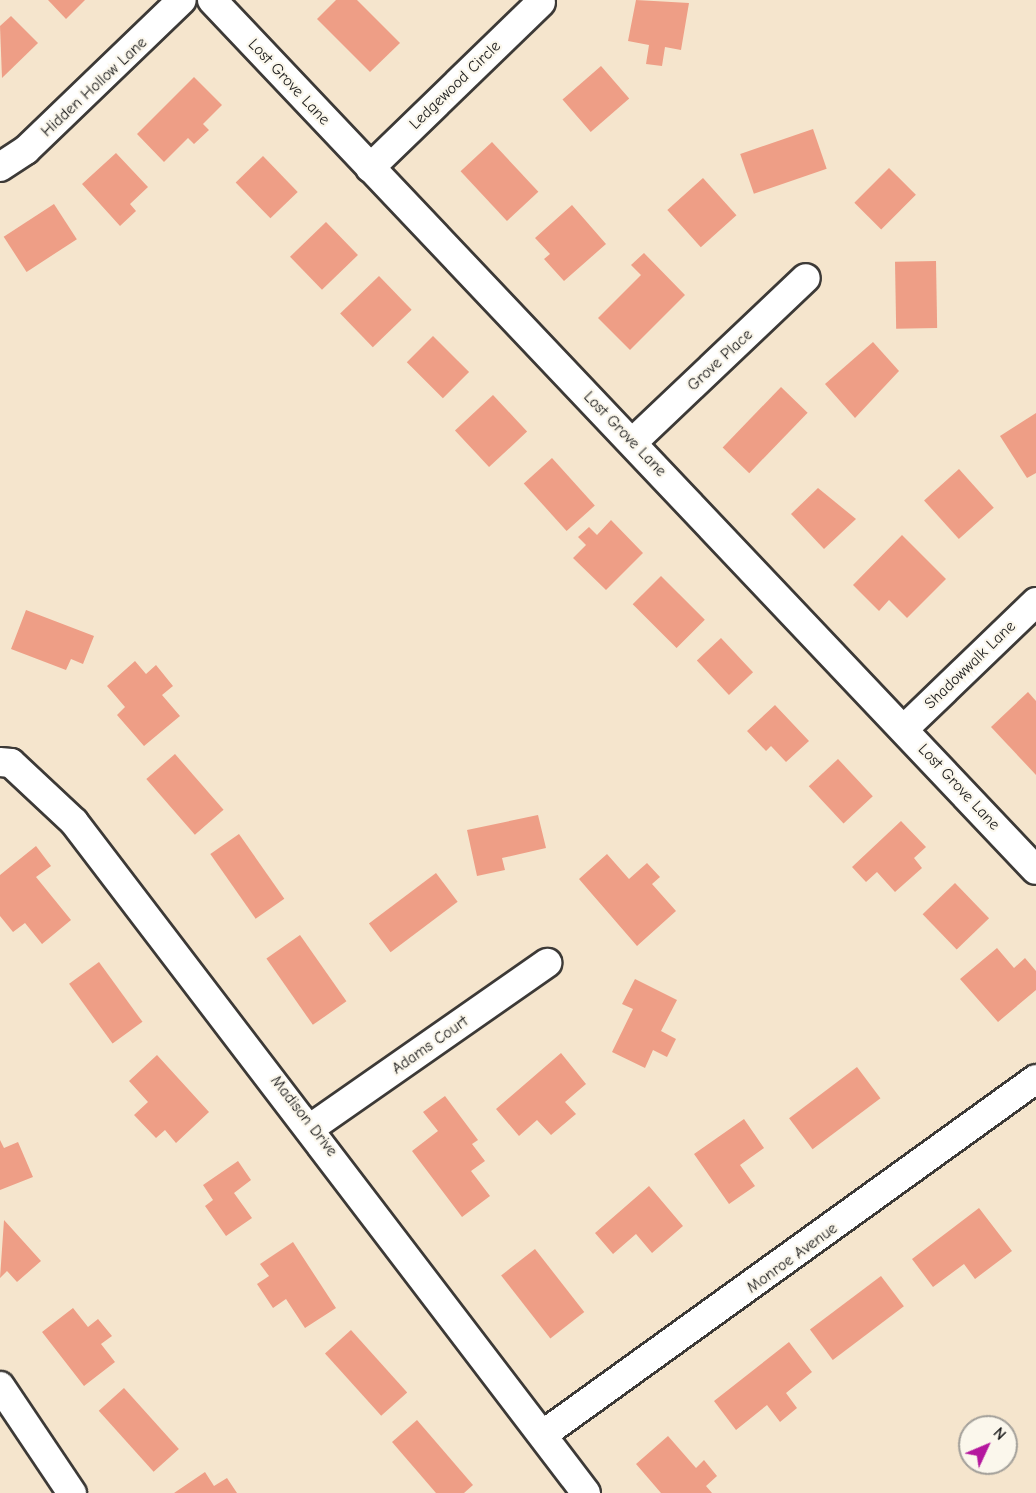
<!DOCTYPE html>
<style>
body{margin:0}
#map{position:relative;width:1036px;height:1493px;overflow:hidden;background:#f5e5cd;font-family:"Comic Neue",sans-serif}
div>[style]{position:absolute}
.building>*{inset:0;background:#ee9e86;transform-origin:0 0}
.roads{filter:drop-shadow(2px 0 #3d3a37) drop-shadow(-2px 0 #3d3a37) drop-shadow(0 2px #3d3a37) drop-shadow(0 -2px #3d3a37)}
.minor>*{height:28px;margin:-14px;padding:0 14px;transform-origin:14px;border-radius:14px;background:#fff}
span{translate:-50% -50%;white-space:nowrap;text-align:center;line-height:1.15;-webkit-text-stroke:4.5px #fbf7ec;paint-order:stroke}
.street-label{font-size:16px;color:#1c1c1c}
.north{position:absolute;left:958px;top:1415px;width:60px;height:60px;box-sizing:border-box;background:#fbf7ec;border:2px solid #a29f99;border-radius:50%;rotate:46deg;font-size:16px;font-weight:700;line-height:24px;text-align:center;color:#1c1c1c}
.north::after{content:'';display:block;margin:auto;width:21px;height:27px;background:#b5179e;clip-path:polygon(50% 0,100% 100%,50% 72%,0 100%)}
</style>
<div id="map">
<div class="building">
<div style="clip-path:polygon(48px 0,85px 0,66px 19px)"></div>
<div style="clip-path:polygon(336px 0,357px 0,400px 43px,370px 72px,317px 19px)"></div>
<div style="clip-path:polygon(636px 0,689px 3px,681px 50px,665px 47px,662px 66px,646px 64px,649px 45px,628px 41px)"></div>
<div style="clip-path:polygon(11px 16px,38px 43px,2px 78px,0 26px)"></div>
<div style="left:601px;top:66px;width:43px;height:51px;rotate:49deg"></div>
<div style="clip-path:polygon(194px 77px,222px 105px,203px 124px,209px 130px,194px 144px,188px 138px,164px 162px,137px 134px)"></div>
<div style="left:813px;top:129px;width:42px;height:77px;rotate:71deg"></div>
<div style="left:492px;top:142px;width:68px;height:43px;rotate:47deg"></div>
<div style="clip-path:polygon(116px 153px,148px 187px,130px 204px,136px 211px,120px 226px,82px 184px)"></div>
<div style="left:263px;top:156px;width:50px;height:38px;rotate:46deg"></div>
<div style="left:889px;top:168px;width:38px;height:49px;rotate:45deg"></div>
<div style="left:703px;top:178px;width:50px;height:48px;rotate:48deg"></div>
<div style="left:54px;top:204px;width:42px;height:60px;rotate:57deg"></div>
<div style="clip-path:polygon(572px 205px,606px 244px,564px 281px,544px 259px,550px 254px,535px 238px)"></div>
<div style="left:326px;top:222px;width:46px;height:50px;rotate:46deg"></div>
<div style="clip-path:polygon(644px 253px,685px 295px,630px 350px,598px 318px,641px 275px,631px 265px)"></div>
<div style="left:936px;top:261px;width:67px;height:41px;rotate:89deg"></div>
<div style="left:379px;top:276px;width:47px;height:54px;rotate:46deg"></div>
<div style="left:433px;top:336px;width:51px;height:37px;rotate:45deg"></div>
<div style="clip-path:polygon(873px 342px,899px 371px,855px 418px,825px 384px)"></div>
<div style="left:781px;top:387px;width:37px;height:84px;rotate:44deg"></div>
<div style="left:493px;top:395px;width:50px;height:52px;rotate:47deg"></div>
<div style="clip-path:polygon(1036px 413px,1036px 473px,1027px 478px,1000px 436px)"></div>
<div style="left:552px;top:458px;width:64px;height:38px;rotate:48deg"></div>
<div style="left:959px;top:469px;width:52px;height:47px;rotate:48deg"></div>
<div style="clip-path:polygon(818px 488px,856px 519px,824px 549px,791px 514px)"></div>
<div style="clip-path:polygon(611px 520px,643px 553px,606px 590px,573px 558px,586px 545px,578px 537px,589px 527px,597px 535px)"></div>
<div style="clip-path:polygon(902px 535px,946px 579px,907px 618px,889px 600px,879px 611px,853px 585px)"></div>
<div style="left:661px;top:576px;width:62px;height:40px;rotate:45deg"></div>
<div style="clip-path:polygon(26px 610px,94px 636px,83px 664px,71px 659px,66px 670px,11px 649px)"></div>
<div style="left:721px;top:638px;width:47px;height:33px;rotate:47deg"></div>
<div style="clip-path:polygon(135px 661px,146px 674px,156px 665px,173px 686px,162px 695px,180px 716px,144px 746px,117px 715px,125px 707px,107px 686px)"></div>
<div style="clip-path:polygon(1028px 692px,1036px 701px,1036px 775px,991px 727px)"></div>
<div style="clip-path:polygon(775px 705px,809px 741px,786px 762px,771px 746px,766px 751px,747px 731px)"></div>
<div style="left:175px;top:754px;width:74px;height:38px;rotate:49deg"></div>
<div style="left:838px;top:759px;width:51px;height:40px;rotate:47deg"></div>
<div style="clip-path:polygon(538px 815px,546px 848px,502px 858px,505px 870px,477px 876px,467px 830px)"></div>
<div style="clip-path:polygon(901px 821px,926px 847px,914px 858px,922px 868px,895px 892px,877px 872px,866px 882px,852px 867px)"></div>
<div style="left:239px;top:834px;width:79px;height:35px;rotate:55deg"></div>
<div style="clip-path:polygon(36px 846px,51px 866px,36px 877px,71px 920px,42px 944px,25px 923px,13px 932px,0 916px,0 875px)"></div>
<div style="clip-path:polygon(607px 854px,629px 879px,647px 863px,660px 877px,652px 884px,676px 911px,637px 946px,579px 879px)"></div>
<div style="left:436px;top:873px;width:36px;height:84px;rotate:53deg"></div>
<div style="left:955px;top:883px;width:49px;height:45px;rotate:46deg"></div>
<div style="left:300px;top:935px;width:81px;height:41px;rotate:55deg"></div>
<div style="clip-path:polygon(997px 948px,1014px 968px,1025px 958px,1036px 971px,1036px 990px,998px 1022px,960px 979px)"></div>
<div style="left:99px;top:962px;width:74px;height:37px;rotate:54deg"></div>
<div style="clip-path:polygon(635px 979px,677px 1000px,661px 1031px,676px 1039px,667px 1057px,653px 1050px,645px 1068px,612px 1052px,633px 1009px,622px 1004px)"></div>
<div style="clip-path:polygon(561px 1053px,586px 1084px,565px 1102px,576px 1114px,551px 1135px,537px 1120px,519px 1136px,496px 1109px)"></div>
<div style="clip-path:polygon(157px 1055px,209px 1112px,176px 1143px,165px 1130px,156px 1138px,134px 1115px,148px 1102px,129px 1081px)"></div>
<div style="left:857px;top:1067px;width:39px;height:85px;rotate:53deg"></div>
<div style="clip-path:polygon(445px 1096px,478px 1140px,472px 1144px,485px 1161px,471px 1171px,490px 1196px,462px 1217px,412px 1151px,438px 1131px,423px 1112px)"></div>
<div style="clip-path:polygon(744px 1119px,764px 1148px,740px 1165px,755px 1186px,729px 1204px,694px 1154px)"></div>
<div style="clip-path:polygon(0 1140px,4px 1148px,18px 1142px,33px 1177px,0 1190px)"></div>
<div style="clip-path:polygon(238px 1161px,251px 1180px,234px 1193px,252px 1218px,226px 1236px,205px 1206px,213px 1200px,203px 1185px)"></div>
<div style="clip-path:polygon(649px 1186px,683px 1226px,652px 1253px,636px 1234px,613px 1254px,595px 1233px)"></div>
<div style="clip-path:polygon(979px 1208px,1012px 1251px,975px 1279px,964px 1264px,933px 1287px,912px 1259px)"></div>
<div style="clip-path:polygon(4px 1220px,41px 1261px,17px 1282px,7px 1271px,0 1278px)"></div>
<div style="clip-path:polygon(293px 1242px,336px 1308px,305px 1328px,286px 1299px,273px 1308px,257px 1284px,269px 1276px,260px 1264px)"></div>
<div style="left:535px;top:1249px;width:80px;height:43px;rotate:52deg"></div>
<div style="left:881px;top:1276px;width:38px;height:89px;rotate:53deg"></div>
<div style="clip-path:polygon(73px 1308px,88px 1327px,98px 1319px,112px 1336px,101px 1344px,115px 1362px,84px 1386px,42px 1332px)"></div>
<div style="left:351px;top:1330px;width:84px;height:35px;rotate:48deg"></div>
<div style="clip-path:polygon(789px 1342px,812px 1372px,786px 1393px,797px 1408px,780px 1422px,767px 1405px,736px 1430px,714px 1401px)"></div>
<div style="left:124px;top:1388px;width:82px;height:34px;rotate:48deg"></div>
<div style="clip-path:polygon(417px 1420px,473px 1485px,464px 1493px,436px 1493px,392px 1442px)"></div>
<div style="clip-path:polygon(668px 1436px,696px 1468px,704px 1460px,717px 1476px,706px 1486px,712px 1493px,661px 1493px,636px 1464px)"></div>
<div style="clip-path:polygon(205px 1472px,214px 1486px,227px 1478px,237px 1493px,174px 1493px)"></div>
</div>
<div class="roads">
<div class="minor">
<div style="left:212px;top:0;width:1198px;rotate:46.56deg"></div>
<div style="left:0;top:167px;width:31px;rotate:-33deg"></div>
<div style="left:26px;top:150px;width:216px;rotate:-43.9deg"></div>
<div style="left:370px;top:168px;width:238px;rotate:-44.1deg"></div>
<div style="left:633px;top:442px;width:238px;rotate:-43.5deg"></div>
<div style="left:904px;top:729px;width:183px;rotate:-43.9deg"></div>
<div style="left:0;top:762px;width:11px;rotate:5deg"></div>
<div style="left:11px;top:763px;width:86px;rotate:43.1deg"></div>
<div style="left:74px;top:822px;width:844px;rotate:52.65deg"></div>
<div style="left:312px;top:1127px;width:287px;rotate:-34.9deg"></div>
<div style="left:0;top:1386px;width:129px;rotate:56.1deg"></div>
<div style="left:545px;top:1433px;width:605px;rotate:-35.79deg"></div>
</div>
</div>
<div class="street-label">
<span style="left:289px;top:82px;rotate:47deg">Lost Grove Lane</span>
<span style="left:455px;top:85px;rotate:-44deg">Ledgewood Circle</span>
<span style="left:94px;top:87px;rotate:-43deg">Hidden Hollow Lane</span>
<span style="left:720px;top:360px;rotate:-43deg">Grove Place</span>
<span style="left:625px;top:434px;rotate:46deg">Lost Grove Lane</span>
<span style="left:970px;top:665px;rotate:-44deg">Shadowwalk Lane</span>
<span style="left:959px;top:787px;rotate:47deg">Lost Grove Lane</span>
<span style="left:430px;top:1045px;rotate:-35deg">Adams Court</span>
<span style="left:304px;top:1116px;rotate:52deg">Madison Drive</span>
<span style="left:792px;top:1258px;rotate:-36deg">Monroe Avenue</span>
</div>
<div class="north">N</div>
</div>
